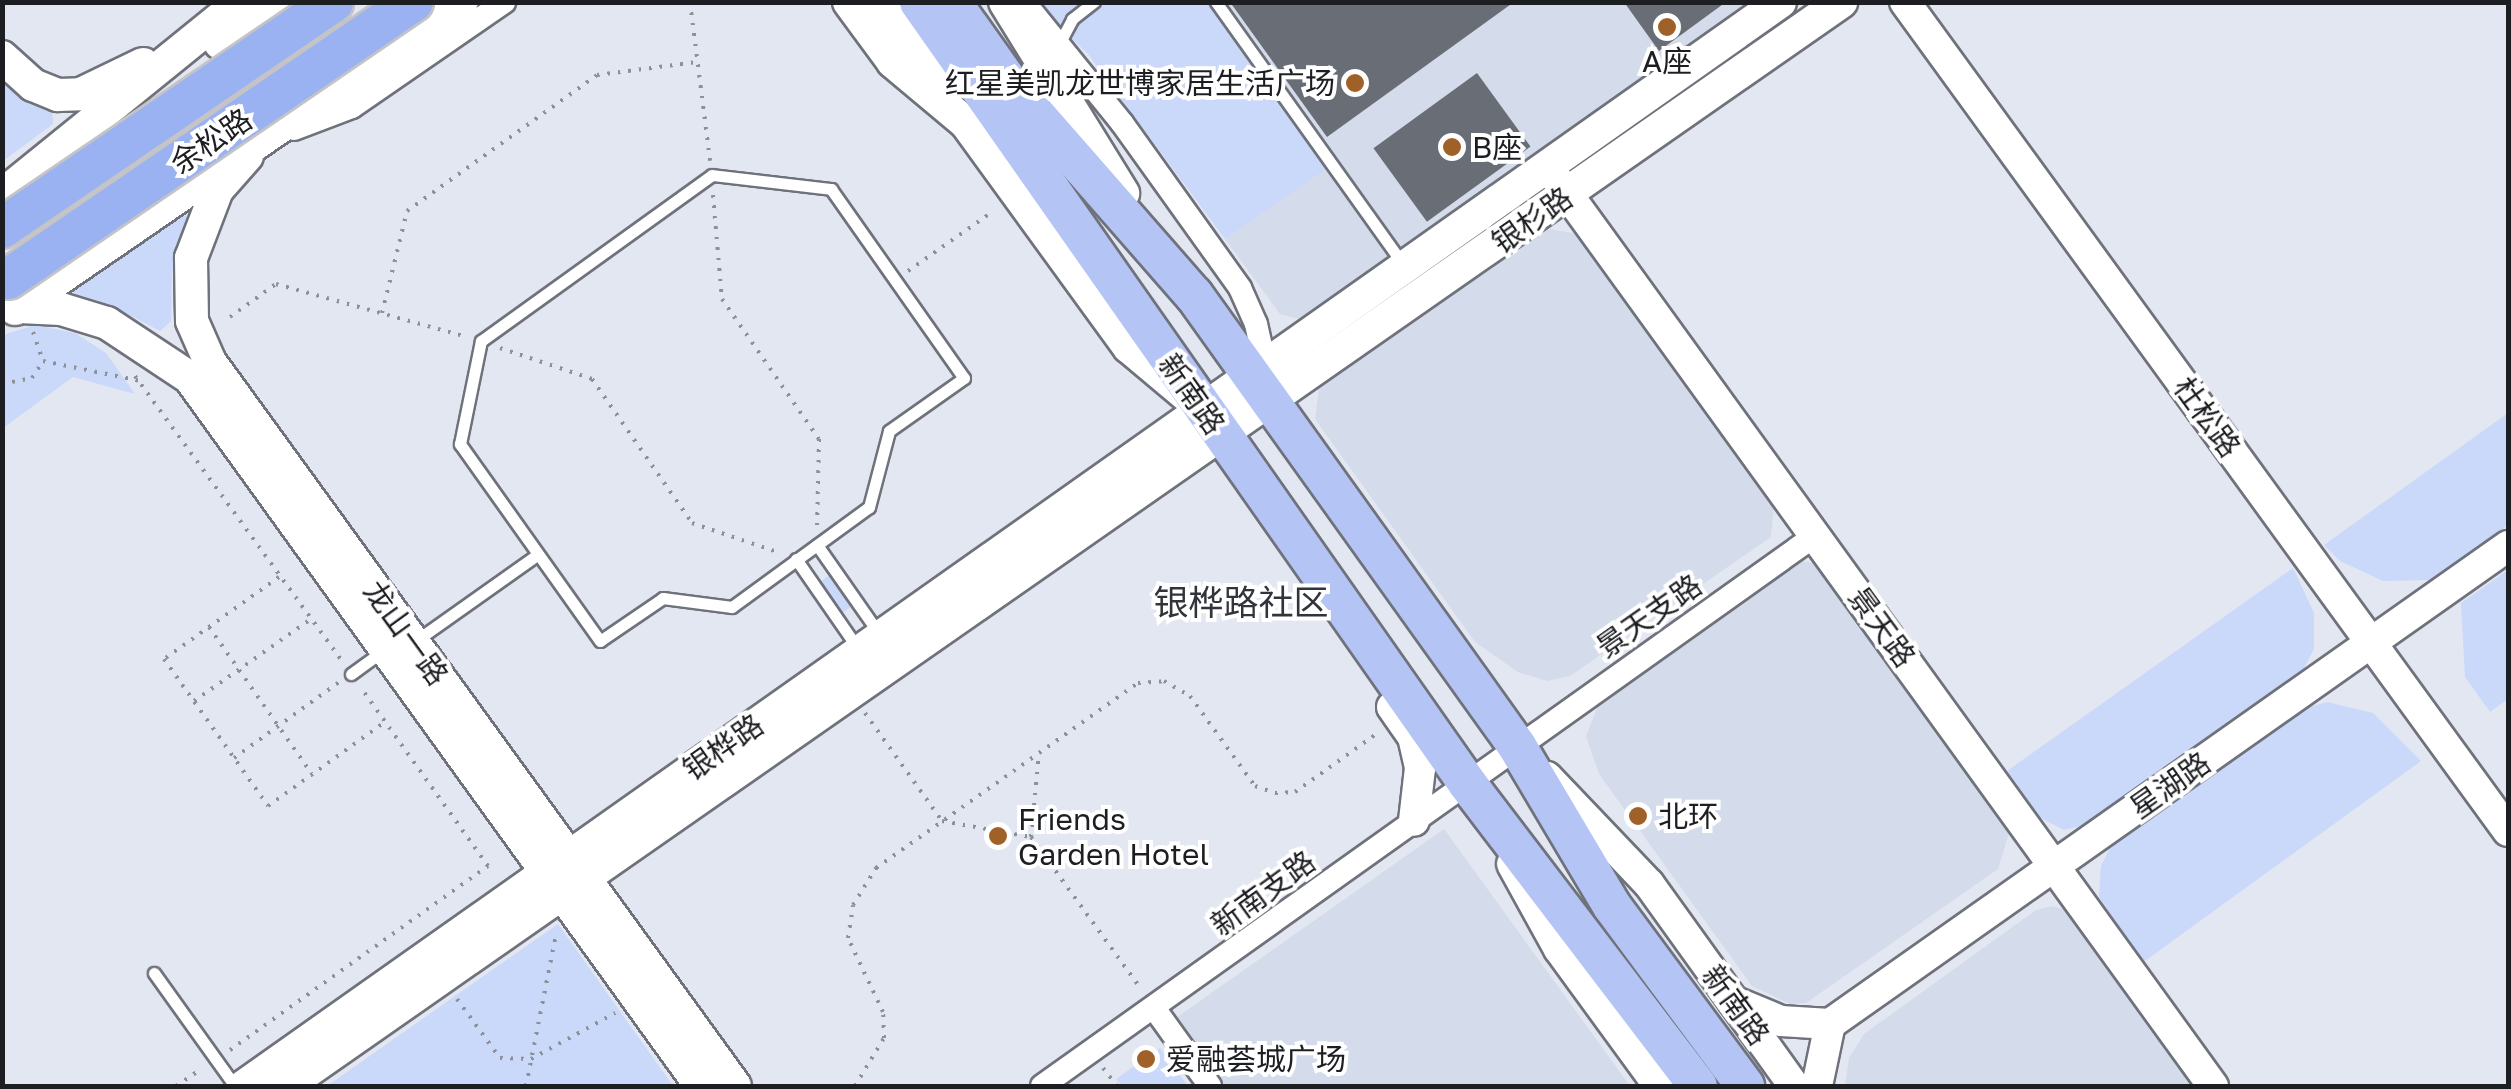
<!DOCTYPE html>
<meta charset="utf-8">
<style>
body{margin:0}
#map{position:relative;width:2511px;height:1089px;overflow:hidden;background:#e3e7f1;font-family:"Golos Text","Noto Sans SC",sans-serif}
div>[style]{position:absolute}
.built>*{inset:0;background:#d4dbeb}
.green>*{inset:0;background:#cad8fa;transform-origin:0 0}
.building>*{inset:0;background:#696d75;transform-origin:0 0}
.path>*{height:4px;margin-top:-2px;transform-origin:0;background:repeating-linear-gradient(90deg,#8e9098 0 2.5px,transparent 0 10.5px)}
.roads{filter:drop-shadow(2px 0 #6f727b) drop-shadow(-2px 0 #6f727b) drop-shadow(0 2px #6f727b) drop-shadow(0 -2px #6f727b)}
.service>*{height:11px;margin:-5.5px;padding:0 5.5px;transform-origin:5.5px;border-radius:5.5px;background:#fff}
.minor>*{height:22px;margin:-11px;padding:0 11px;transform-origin:11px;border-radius:11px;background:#fff}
.tertiary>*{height:30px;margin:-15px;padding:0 15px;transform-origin:15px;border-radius:15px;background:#fff}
.secondary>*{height:32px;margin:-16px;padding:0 16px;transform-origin:16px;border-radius:16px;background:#fff}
.primary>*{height:38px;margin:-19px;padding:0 19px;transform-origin:19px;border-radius:19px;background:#b4c5f5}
.bridges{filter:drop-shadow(2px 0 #c4c4c6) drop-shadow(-2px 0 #c4c4c6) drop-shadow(0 2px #c4c4c6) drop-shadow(0 -2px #c4c4c6)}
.trunk-bridge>*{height:40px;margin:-20px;padding:0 20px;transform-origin:20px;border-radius:20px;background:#9bb2f2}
.dots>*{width:28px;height:28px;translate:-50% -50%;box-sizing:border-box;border:5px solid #fff;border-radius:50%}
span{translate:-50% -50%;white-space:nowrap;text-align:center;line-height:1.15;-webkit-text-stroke:8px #fff;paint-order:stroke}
.poi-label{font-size:30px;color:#1d1e22}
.right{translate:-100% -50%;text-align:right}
.left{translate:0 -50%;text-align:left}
.street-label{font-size:30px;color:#1d1e22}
.quarter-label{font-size:35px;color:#31343b}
.frame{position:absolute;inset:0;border:5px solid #1d1e22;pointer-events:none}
</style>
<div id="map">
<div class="built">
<div style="clip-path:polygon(1207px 3px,1752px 3px,1307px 321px,1280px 314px,1225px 239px,1325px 169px)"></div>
<div style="clip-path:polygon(1549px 229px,1580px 234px,1774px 505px,1771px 537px,1570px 676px,1547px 681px,1518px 672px,1475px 642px,1315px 419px,1319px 387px)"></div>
<div style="clip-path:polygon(1803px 561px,1823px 565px,2003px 814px,2009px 833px,1998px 869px,1806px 1003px,1790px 1004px,1752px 986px,1599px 774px,1586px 736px,1598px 706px)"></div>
<div style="clip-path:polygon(1444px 829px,1630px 1086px,1195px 1086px,1156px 1032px)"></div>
<div style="clip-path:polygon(2052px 906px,2073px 912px,2200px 1086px,1845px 1086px,1849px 1058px,1864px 1034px,2036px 910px)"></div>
</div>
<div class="green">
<div style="clip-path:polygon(1034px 3px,1207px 3px,1326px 169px,1225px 239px,1088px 54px)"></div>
<div style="clip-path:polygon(2px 75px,52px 109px,53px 124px,3px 161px)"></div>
<div style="clip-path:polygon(176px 213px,188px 217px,172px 273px,171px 321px,160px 331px,116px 308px,74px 296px,72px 282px)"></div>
<div style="clip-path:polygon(35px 325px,75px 333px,106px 353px,135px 394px,73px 377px,3px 428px,3px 335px)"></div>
<div style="clip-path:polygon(2508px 413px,2508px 525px,2432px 580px,2383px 581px,2340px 561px,2324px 545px)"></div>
<div style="clip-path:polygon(2293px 568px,2314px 613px,2314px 649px,2303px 670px,2091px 824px,2064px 830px,2041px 818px,2007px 771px)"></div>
<div style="clip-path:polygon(2508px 570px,2508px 699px,2490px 712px,2465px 677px,2461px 603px)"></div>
<div style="left:830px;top:575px;width:38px;height:14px;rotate:55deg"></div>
<div style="clip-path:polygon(2327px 702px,2373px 713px,2421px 761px,2142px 963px,2099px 897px,2101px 866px,2112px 844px,2303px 709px)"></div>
<div style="clip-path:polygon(558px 924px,673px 1086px,327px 1086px,455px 996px)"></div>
<div style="clip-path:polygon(1160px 1048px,1188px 1086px,1122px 1086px,1116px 1079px)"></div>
</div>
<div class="building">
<div style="clip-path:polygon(1230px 2px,1514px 2px,1327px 137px)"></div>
<div style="clip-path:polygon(1624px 2px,1726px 2px,1659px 51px)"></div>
<div style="left:1477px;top:73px;width:91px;height:128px;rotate:54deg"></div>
</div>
<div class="path">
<div style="left:690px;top:2px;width:160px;rotate:82.8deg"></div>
<div style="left:713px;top:195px;width:104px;rotate:85.1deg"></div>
<div style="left:722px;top:299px;width:170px;rotate:55.3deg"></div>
<div style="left:819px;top:439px;width:86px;rotate:91.3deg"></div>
<div style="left:908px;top:271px;width:103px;rotate:-35.1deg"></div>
<div style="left:382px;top:313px;width:105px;rotate:-76.2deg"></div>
<div style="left:407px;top:211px;width:234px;rotate:-35.6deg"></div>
<div style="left:597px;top:75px;width:101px;rotate:-7.4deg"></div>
<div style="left:230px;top:317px;width:57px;rotate:-35.7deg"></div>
<div style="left:276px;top:284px;width:198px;rotate:15.5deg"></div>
<div style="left:33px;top:332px;width:31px;rotate:71deg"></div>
<div style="left:500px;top:348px;width:97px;rotate:18.6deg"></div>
<div style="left:592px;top:379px;width:175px;rotate:55.2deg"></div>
<div style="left:692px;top:523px;width:93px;rotate:18.8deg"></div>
<div style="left:43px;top:361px;width:100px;rotate:11.5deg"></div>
<div style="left:135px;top:376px;width:351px;rotate:54deg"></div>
<div style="left:2px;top:384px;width:31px;rotate:-11deg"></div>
<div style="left:32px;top:378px;width:20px;rotate:-57deg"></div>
<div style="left:279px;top:577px;width:141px;rotate:144.5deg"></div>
<div style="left:164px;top:659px;width:180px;rotate:54.7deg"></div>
<div style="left:268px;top:806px;width:144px;rotate:-35.7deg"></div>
<div style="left:209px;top:627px;width:179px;rotate:55deg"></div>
<div style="left:194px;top:701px;width:143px;rotate:-35deg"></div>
<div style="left:865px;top:713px;width:133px;rotate:54.5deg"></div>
<div style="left:942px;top:821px;width:90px;rotate:10.2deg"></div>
<div style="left:1031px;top:837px;width:188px;rotate:54.1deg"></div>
<div style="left:234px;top:758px;width:130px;rotate:-35.9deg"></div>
<div style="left:1031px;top:837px;width:84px;rotate:-84.6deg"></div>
<div style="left:1039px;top:753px;width:121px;rotate:-35.3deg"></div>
<div style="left:1138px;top:683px;width:26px;rotate:-4deg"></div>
<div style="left:1164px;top:681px;width:30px;rotate:30deg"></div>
<div style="left:1190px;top:696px;width:111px;rotate:54.2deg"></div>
<div style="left:1255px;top:786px;width:21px;rotate:19deg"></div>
<div style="left:1275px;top:793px;width:20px;rotate:-3deg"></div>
<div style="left:1295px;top:792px;width:103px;rotate:-35.5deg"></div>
<div style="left:457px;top:999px;width:73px;rotate:53.9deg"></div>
<div style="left:500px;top:1058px;width:31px;rotate:2deg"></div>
<div style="left:531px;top:1059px;width:96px;rotate:-28.7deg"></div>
<div style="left:230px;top:1050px;width:317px;rotate:-35.5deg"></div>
<div style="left:488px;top:866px;width:219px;rotate:-125.5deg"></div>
<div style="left:1103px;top:1068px;width:23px;rotate:52deg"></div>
<div style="left:176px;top:1086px;width:30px;rotate:-34deg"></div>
<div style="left:526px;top:1086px;width:155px;rotate:-78.8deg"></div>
<div style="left:855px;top:1086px;width:56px;rotate:-58.9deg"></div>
<div style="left:884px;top:1038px;width:26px;rotate:-92deg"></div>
<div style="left:883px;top:1012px;width:82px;rotate:-115.3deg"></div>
<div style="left:848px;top:938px;width:33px;rotate:-81deg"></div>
<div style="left:853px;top:905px;width:44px;rotate:-58.1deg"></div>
<div style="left:876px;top:868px;width:199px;rotate:-35.2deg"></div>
</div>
<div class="roads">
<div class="service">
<div style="left:1216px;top:2px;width:322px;rotate:54.5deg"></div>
<div style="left:1060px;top:42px;width:26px;rotate:-62deg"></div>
<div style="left:1072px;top:19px;width:28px;rotate:-38deg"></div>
<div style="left:712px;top:175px;width:120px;rotate:6.7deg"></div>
<div style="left:831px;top:189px;width:231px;rotate:54.9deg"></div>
<div style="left:964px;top:378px;width:92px;rotate:144.8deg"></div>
<div style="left:889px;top:431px;width:79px;rotate:104.7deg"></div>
<div style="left:869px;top:507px;width:170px;rotate:143.9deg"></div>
<div style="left:732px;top:607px;width:70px;rotate:-172.6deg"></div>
<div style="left:663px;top:598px;width:76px;rotate:145.7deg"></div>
<div style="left:600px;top:641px;width:242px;rotate:-125.4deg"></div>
<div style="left:460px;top:444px;width:105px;rotate:-78.5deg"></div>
<div style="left:481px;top:341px;width:284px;rotate:-35.7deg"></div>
<div style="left:817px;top:545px;width:106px;rotate:55deg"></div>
<div style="left:796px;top:559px;width:111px;rotate:55.3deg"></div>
<div style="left:414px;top:642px;width:151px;rotate:-35.3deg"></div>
<div style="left:351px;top:674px;width:39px;rotate:-36deg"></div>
<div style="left:154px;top:973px;width:139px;rotate:54.4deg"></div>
</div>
<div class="minor">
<div style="left:1024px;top:2px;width:156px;rotate:51deg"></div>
<div style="left:1122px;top:123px;width:203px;rotate:54.4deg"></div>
<div style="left:1240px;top:288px;width:39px;rotate:66deg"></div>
<div style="left:1256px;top:324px;width:55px;rotate:77.5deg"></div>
<div style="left:294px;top:129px;width:62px;rotate:-20.8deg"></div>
<div style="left:352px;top:107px;width:185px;rotate:-34.6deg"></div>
<div style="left:1154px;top:1008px;width:96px;rotate:54.3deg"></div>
<div style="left:1042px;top:1086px;width:950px;rotate:-35.45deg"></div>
</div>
<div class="tertiary">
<div style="left:1905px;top:2px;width:1025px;rotate:53.97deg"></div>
<div style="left:1553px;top:174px;width:1126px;rotate:54.11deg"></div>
<div style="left:1392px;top:707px;width:37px;rotate:55deg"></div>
<div style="left:1413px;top:737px;width:32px;rotate:77deg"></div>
<div style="left:1420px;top:768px;width:53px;rotate:96.5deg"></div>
<div style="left:1547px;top:777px;width:148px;rotate:46.4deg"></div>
<div style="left:1649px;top:884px;width:249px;rotate:54.3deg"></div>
<div style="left:1512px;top:864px;width:97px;rotate:61.1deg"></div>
<div style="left:1559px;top:949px;width:170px;rotate:53.9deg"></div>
<div style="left:1733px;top:1001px;width:52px;rotate:22.6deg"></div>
<div style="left:1781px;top:1021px;width:49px;rotate:3.5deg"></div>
<div style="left:1830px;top:1024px;width:830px;rotate:-35.18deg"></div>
<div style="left:1817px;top:1086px;width:63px;rotate:-78.2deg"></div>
</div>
<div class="secondary">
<div style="left:849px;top:2px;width:74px;rotate:53.7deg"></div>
<div style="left:893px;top:62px;width:95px;rotate:39.9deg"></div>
<div style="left:966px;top:123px;width:277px;rotate:54deg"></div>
<div style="left:1129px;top:347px;width:75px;rotate:40.1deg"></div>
<div style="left:884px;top:2px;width:105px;rotate:55.9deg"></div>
<div style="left:1005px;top:2px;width:225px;rotate:58.3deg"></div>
<div style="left:220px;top:43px;width:71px;rotate:-35.3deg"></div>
<div style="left:2px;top:57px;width:42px;rotate:42.1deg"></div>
<div style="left:33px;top:85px;width:27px;rotate:22deg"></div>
<div style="left:58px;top:95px;width:23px;rotate:-2deg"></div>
<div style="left:81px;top:94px;width:69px;rotate:-25.8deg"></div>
<div style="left:247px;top:156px;width:45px;rotate:131.4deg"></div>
<div style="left:217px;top:190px;width:73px;rotate:110.9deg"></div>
<div style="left:191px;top:258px;width:63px;rotate:89.1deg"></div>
<div style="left:192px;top:321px;width:45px;rotate:66.3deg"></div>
<div style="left:210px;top:362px;width:894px;rotate:54.05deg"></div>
<div style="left:2px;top:195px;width:306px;rotate:-39deg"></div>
<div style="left:19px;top:307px;width:42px;rotate:2.7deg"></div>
<div style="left:61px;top:309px;width:48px;rotate:16.9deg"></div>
<div style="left:107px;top:323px;width:100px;rotate:33.5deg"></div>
<div style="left:190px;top:378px;width:873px;rotate:54.18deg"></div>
<div style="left:15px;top:309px;width:542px;rotate:-34.48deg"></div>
<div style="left:244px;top:1086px;width:1880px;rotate:-35.21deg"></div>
<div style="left:286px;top:1086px;width:1896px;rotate:-34.88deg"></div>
</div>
<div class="primary">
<div style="left:919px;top:2px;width:954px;rotate:54.94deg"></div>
<div style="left:1467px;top:783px;width:381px;rotate:52.7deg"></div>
<div style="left:952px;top:2px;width:110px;rotate:54.6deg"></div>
<div style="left:1016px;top:92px;width:270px;rotate:48.8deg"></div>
<div style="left:1194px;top:295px;width:555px;rotate:54.39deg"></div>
<div style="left:1517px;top:746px;width:186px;rotate:59.3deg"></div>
<div style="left:1612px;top:906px;width:224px;rotate:53.5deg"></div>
</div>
</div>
<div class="bridges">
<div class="trunk-bridge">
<div style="left:2px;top:228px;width:401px;rotate:-34.3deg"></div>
<div style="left:8px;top:279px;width:491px;rotate:-34.4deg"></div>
</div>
</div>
<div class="dots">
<div style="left:1667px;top:27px;background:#a06129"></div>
<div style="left:1355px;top:83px;background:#a06129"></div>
<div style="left:1452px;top:147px;background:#a06129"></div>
<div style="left:1638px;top:816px;background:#a06129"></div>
<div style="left:998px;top:836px;background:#a06129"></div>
<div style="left:1146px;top:1059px;background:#a06129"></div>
</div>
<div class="poi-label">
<span style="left:1667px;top:61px">A座</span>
<span class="right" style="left:1335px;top:83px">红星美凯龙世博家居生活广场</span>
<span class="left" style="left:1472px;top:147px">B座</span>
<span class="left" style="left:1658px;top:816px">北环</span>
<span class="left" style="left:1018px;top:836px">Friends<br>Garden Hotel</span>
<span class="left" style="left:1166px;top:1059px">爱融荟城广场</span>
</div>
<div class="street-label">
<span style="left:211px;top:141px;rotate:-34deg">余松路</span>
<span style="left:1532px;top:220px;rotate:-35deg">银杉路</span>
<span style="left:1192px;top:394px;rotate:55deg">新南路</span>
<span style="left:2207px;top:417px;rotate:54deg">杜松路</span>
<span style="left:1649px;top:616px;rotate:-35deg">景天支路</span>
<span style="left:1882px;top:627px;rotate:54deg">景天路</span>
<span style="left:406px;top:633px;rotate:54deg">龙山一路</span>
<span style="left:723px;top:747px;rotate:-35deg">银桦路</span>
<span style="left:2170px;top:785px;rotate:-35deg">星湖路</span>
<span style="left:1263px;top:893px;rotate:-36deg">新南支路</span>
<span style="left:1736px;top:1005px;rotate:54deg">新南路</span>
</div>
<div class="quarter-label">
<span style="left:1241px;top:602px">银桦路社区</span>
</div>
<div class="frame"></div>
</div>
